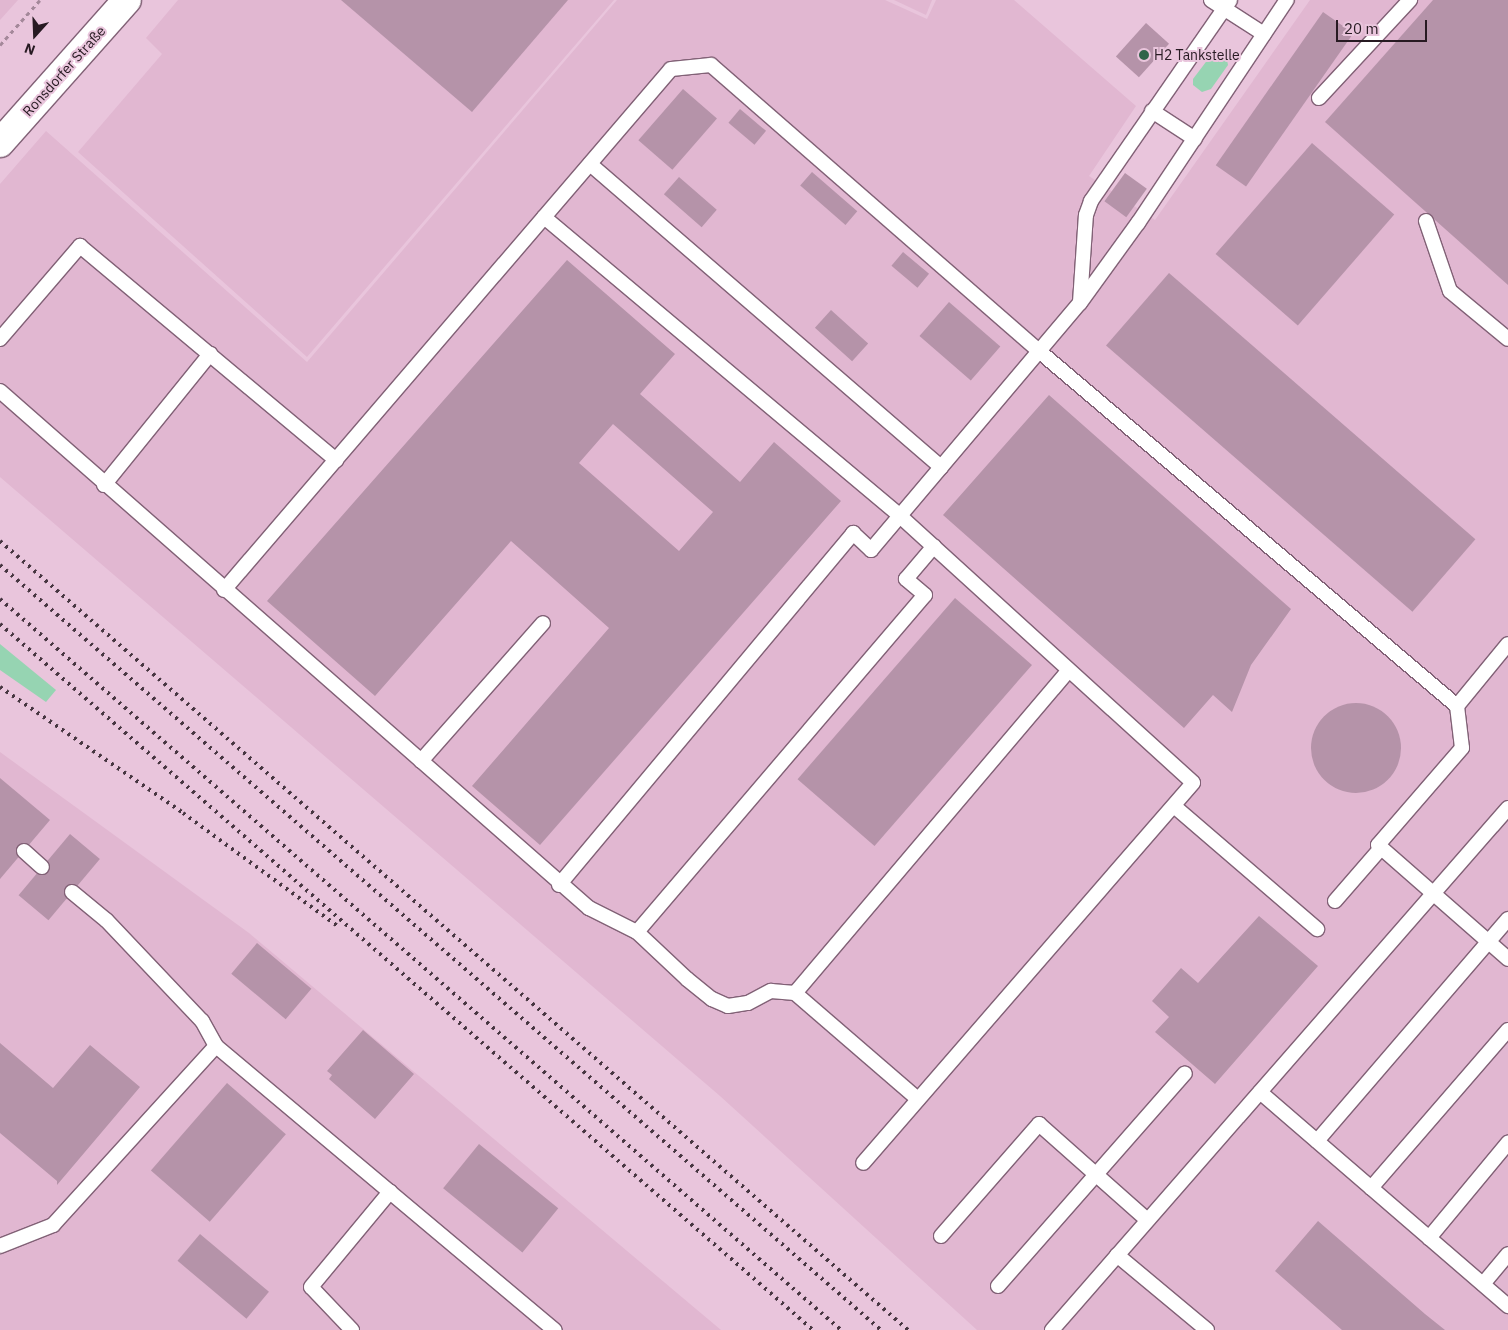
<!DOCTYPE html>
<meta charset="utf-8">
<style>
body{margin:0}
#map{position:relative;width:1508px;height:1330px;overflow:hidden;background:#e9c5dc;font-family:"IBM Plex Sans",sans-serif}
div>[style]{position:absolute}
.built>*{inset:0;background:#e1b7d1}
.green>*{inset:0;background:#96d4b2}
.building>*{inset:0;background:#b593a9;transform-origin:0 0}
.round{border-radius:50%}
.path>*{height:3px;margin-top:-1.5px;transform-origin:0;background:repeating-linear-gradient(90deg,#a4889a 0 4px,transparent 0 8px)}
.roads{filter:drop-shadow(1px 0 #816176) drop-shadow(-1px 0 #816176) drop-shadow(0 1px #816176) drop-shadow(0 -1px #816176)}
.service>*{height:14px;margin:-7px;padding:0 7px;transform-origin:7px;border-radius:7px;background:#fff}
.secondary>*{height:28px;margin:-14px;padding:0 14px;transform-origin:14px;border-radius:14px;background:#fff}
.rail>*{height:4px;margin-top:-2px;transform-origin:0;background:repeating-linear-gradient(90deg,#473641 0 2.5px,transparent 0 7.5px)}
.dots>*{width:14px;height:14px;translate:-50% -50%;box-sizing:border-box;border:2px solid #e9c5dc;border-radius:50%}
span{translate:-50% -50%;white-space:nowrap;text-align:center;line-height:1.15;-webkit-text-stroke:4px #e9c5dc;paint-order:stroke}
.poi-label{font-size:14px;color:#271a22}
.left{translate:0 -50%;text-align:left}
.street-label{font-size:14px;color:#271a22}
.north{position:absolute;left:10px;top:10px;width:50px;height:50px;-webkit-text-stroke:4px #e9c5dc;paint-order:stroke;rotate:200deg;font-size:14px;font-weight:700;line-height:20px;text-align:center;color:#271a22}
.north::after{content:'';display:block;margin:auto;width:18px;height:22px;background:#271a22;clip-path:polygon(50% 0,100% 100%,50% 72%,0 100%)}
.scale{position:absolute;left:1336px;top:20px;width:91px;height:22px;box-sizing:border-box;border:2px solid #271a22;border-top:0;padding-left:6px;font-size:15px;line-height:18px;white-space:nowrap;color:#271a22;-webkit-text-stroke:4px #e9c5dc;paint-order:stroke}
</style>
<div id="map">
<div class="built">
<div style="clip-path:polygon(0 0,18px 0,0 20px)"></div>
<div style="clip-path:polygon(178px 0,614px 0,307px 357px,78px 152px,162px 54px,146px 38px)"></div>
<div style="clip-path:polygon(617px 0,885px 0,927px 19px,936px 0,1014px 0,1136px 106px,1089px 176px,1155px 220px,1310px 0,1508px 0,1508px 1330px,977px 1330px,720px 1096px,0 477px,0 184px,46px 131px,307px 362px)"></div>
<div style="clip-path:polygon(894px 0,932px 0,926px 15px)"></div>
<div style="clip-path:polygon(0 752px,249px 933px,721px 1330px,0 1330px)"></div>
</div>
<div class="green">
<div style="clip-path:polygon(1215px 50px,1226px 55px,1228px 65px,1211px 89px,1202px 92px,1193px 85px,1193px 79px)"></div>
<div style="clip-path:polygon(0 644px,56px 690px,46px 702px,0 670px)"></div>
</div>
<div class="building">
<div style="clip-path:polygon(341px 0,568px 0,472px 112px)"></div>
<div style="clip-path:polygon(1433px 0,1508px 0,1508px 285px,1325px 122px)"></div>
<div style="left:1323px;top:12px;width:37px;height:187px;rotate:35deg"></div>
<div style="left:1146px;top:23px;width:31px;height:45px;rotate:42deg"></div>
<div style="left:683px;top:89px;width:45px;height:68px;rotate:41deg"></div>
<div style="left:740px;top:109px;width:34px;height:18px;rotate:40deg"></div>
<div style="left:1312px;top:143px;width:109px;height:147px;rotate:41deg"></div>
<div style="left:812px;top:172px;width:60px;height:18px;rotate:41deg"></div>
<div style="left:1125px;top:173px;width:27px;height:35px;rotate:36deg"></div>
<div style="left:679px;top:177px;width:50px;height:23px;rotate:41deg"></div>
<div style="left:903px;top:252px;width:34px;height:18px;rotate:40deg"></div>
<div style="clip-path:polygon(evenodd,567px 260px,675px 354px,640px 394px,740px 482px,774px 442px,841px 501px,540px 845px,472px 786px,609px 628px,511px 541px,375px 696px,267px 601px,567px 260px,613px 424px,713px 512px,679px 551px,579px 463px,613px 424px)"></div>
<div style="left:1169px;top:273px;width:406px;height:96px;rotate:41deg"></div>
<div style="left:949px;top:302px;width:68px;height:45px;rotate:41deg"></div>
<div style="left:831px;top:310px;width:50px;height:24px;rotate:42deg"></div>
<div style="clip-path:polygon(1049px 395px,1291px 609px,1251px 665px,1232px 712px,1213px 695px,1184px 728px,943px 515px)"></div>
<div style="left:955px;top:598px;width:102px;height:240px;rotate:41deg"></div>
<div class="round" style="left:1311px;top:703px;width:90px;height:90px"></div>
<div style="clip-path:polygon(0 778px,50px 820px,0 879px)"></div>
<div style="left:70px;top:834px;width:39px;height:80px;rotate:40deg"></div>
<div style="clip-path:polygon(1259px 916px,1318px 966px,1215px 1084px,1155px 1032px,1169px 1017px,1152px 1001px,1181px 968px,1198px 983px)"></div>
<div style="left:257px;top:943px;width:71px;height:40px;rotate:40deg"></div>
<div style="clip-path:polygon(363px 1030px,414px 1074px,375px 1119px,329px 1079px,332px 1075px,327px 1071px)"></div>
<div style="clip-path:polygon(0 1043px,53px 1088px,90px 1045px,140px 1087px,57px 1185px,57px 1181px,0 1133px)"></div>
<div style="left:227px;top:1083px;width:78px;height:116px;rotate:41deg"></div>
<div style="left:479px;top:1144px;width:102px;height:57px;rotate:39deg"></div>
<div style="clip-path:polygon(1318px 1221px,1425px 1314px,1445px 1330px,1342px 1330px,1275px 1271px)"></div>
<div style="left:200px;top:1234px;width:90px;height:35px;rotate:40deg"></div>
</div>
<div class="path">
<div style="left:0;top:45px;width:60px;rotate:-48.4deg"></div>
</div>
<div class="roads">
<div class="service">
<div style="left:1211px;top:0;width:63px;rotate:32.7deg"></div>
<div style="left:1319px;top:98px;width:134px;rotate:-47.1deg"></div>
<div style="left:1152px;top:111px;width:51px;rotate:33.1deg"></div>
<div style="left:590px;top:164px;width:464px;rotate:40.8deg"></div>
<div style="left:544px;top:217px;width:465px;rotate:40deg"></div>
<div style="left:900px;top:516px;width:396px;rotate:42.3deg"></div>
<div style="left:1193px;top:783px;width:503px;rotate:130.97deg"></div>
<div style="left:1426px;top:221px;width:74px;rotate:71.1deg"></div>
<div style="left:1450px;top:291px;width:75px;rotate:39.6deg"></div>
<div style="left:1080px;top:302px;width:87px;rotate:-86.1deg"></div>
<div style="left:1086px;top:215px;width:15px;rotate:-70deg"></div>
<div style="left:1091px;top:201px;width:244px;rotate:-55.3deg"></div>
<div style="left:0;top:339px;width:123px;rotate:-49.3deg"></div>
<div style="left:80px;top:246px;width:334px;rotate:39.9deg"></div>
<div style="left:0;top:391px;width:784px;rotate:41.28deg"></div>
<div style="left:589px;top:908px;width:54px;rotate:26.6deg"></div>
<div style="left:637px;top:932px;width:69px;rotate:43.2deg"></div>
<div style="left:687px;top:979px;width:32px;rotate:39deg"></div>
<div style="left:712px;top:999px;width:17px;rotate:24deg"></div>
<div style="left:728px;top:1006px;width:20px;rotate:-9deg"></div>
<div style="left:748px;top:1003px;width:26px;rotate:-28deg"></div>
<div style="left:771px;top:991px;width:24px;rotate:5deg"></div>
<div style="left:795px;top:993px;width:162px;rotate:40.8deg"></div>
<div style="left:104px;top:485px;width:169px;rotate:-51deg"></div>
<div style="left:224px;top:590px;width:686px;rotate:-49.37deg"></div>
<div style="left:671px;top:69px;width:40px;rotate:-5.7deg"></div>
<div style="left:711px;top:65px;width:435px;rotate:41.1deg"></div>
<div style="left:1039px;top:351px;width:548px;rotate:40.34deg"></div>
<div style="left:1457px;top:706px;width:42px;rotate:83.2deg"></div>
<div style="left:1462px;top:748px;width:128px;rotate:130.9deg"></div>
<div style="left:1378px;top:845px;width:173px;rotate:41.2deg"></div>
<div style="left:1457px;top:706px;width:80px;rotate:-50.6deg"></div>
<div style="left:421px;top:761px;width:184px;rotate:-48.5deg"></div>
<div style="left:1174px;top:806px;width:189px;rotate:40.7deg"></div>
<div style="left:24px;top:851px;width:24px;rotate:42deg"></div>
<div style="left:559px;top:885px;width:459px;rotate:-50.1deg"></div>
<div style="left:853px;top:533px;width:25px;rotate:43deg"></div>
<div style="left:871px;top:550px;width:324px;rotate:-49.8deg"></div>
<div style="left:1080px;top:303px;width:99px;rotate:-54.1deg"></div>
<div style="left:1138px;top:223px;width:268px;rotate:-56.3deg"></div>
<div style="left:1335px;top:901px;width:70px;rotate:-49deg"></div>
<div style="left:637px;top:932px;width:443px;rotate:-49.5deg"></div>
<div style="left:925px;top:595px;width:25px;rotate:-140deg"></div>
<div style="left:906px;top:579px;width:43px;rotate:-49.7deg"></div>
<div style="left:795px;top:993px;width:422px;rotate:-49.7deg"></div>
<div style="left:216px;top:1046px;width:442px;rotate:40deg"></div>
<div style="left:1260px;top:1092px;width:328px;rotate:40.8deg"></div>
<div style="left:1317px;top:1141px;width:293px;rotate:-49.3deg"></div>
<div style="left:1371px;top:1188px;width:209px;rotate:-49.1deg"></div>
<div style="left:941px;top:1236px;width:149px;rotate:-48.8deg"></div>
<div style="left:1039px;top:1124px;width:144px;rotate:41.6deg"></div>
<div style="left:1429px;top:1238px;width:124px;rotate:-50.3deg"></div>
<div style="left:0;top:1246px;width:57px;rotate:-21.6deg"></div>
<div style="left:53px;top:1225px;width:242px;rotate:-47.7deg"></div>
<div style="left:216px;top:1046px;width:29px;rotate:-119deg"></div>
<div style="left:202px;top:1021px;width:139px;rotate:-133.5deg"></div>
<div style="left:106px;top:920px;width:44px;rotate:-140.5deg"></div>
<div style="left:1117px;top:1255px;width:117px;rotate:39.8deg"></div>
<div style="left:1483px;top:1284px;width:39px;rotate:-50deg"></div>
<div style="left:998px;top:1286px;width:283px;rotate:-48.7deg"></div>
<div style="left:352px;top:1330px;width:59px;rotate:-133.6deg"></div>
<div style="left:311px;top:1287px;width:124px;rotate:-50.3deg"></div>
<div style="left:1052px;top:1330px;width:693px;rotate:-48.86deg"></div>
</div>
<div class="secondary">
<div style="left:0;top:143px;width:191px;rotate:-48.4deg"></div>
</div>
</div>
<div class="rail">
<div style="left:0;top:541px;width:1203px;rotate:40.99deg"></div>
<div style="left:0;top:565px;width:1167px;rotate:40.97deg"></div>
<div style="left:0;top:599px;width:1114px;rotate:41deg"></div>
<div style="left:0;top:624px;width:1077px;rotate:40.97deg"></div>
<div style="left:0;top:687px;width:222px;rotate:34.5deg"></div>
<div style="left:183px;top:813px;width:193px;rotate:36.2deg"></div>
</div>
<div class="dots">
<div style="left:1144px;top:55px;background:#2f644a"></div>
</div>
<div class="poi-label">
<span class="left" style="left:1154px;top:55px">H2 Tankstelle</span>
</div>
<div class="street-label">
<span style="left:64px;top:71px;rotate:-48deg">Ronsdorfer Straße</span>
</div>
<div class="north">N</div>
<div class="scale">20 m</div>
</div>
